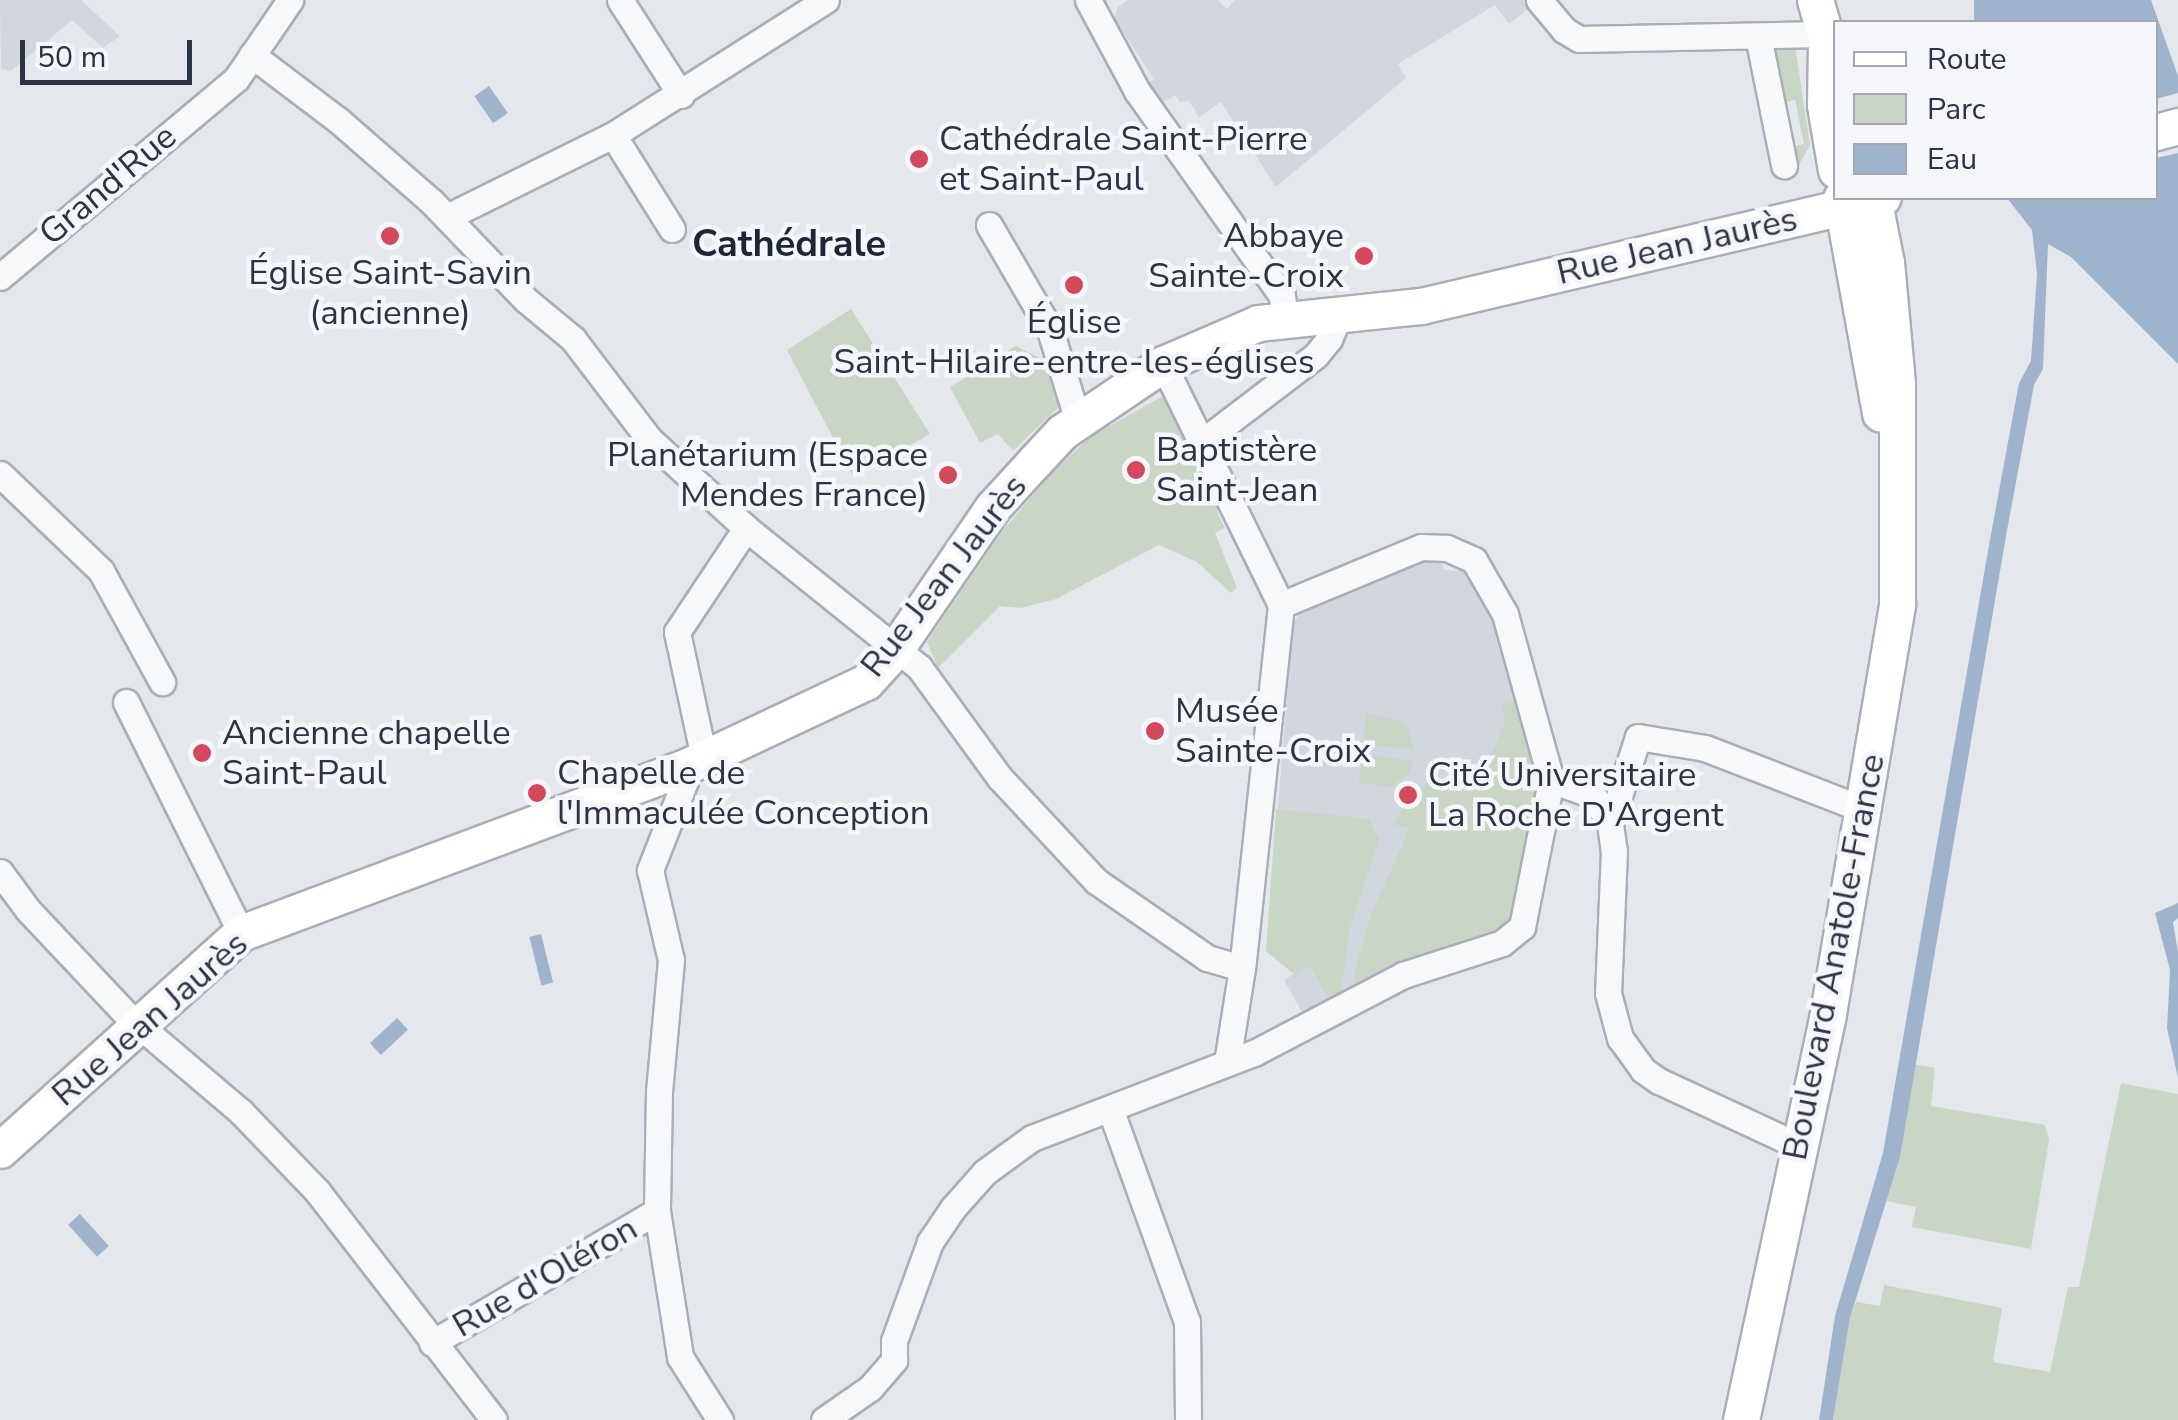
<!DOCTYPE html>
<meta charset="utf-8">
<style>
body{margin:0}
#map{position:relative;width:2178px;height:1420px;overflow:hidden;background:#e4e7ec;font-family:"Nunito Sans",sans-serif}
div>[style]{position:absolute}
.built>*{inset:0;background:#d2d6de}
.green>*{inset:0;background:#c9d6c5}
.water>*{inset:0;background:#9fb4cc;transform-origin:0 0}
.pier>*{inset:0;background:#e4e7ec}
.roads{filter:drop-shadow(2px 0 #a9aeb7) drop-shadow(-2px 0 #a9aeb7) drop-shadow(0 2px #a9aeb7) drop-shadow(0 -2px #a9aeb7)}
.street>*{height:25px;margin:-12.5px;padding:0 12.5px;transform-origin:12.5px;border-radius:12.5px;background:#f7f8fa}
.secondary>*{height:35px;margin:-17.5px;padding:0 17.5px;transform-origin:17.5px;border-radius:17.5px;background:#fff}
.dots>*{width:28px;height:28px;translate:-50% -50%;box-sizing:border-box;border:5px solid #f4f6f9;border-radius:50%}
span{translate:-50% -50%;white-space:nowrap;text-align:center;line-height:1.15;-webkit-text-stroke:9px #f4f6f9;paint-order:stroke}
.poi-label{font-size:35px;color:#2b3445}
.left{translate:0 -50%;text-align:left}
.right{translate:-100% -50%;text-align:right}
.street-label{font-size:35px;color:#2b3445}
.neighbourhood-label{font-size:38px;color:#1d2536;font-weight:700}
.legend{position:absolute;left:1833px;top:20px;width:325px;height:180px;box-sizing:border-box;background:#f4f6f9;border:2px solid #a4a8b1;margin:0;padding:12px 18px;list-style:none;font-size:30px;color:#2b3445}
.legend li{display:flex;align-items:center;gap:20px;height:50px}
.legend b{width:50px;border:2px solid #a4a8b1}
.scale{position:absolute;left:20px;top:40px;width:172px;height:45px;box-sizing:border-box;border:5px solid #2b3445;border-top:0;padding-left:12px;font-size:30px;line-height:35px;white-space:nowrap;color:#2b3445;-webkit-text-stroke:8px #f4f6f9;paint-order:stroke}
</style>
<div id="map">
<div class="built">
<div style="clip-path:polygon(0 0,81px 0,120px 36px,103px 48px,72px 20px,11px 71px,1px 69px)"></div>
<div style="clip-path:polygon(1128px 0,1218px 0,1227px 9px,1235px 0,1527px 0,1532px 6px,1509px 24px,1495px 5px,1398px 64px,1406px 78px,1276px 187px,1221px 102px,1199px 117px,1189px 101px,1180px 102px,1175px 95px,1157px 106px,1143px 87px,1154px 79px,1114px 18px,1118px 7px)"></div>
<div style="clip-path:polygon(1420px 553px,1442px 556px,1443px 570px,1459px 571px,1464px 564px,1491px 607px,1541px 781px,1520px 908px,1304px 1016px,1284px 980px,1294px 974px,1266px 951px,1293px 623px,1305px 607px)"></div>
</div>
<div class="green">
<div style="clip-path:polygon(1795px 46px,1810px 145px,1799px 165px,1791px 166px,1787px 148px,1804px 144px,1795px 100px,1777px 104px,1772px 47px)"></div>
<div style="clip-path:polygon(851px 309px,930px 434px,853px 476px,787px 350px)"></div>
<div style="clip-path:polygon(1016px 346px,1054px 365px,1065px 401px,1013px 451px,998px 434px,980px 443px,950px 387px)"></div>
<div style="clip-path:polygon(1161px 397px,1167px 399px,1220px 500px,1217px 512px,1225px 528px,1215px 533px,1237px 588px,1231px 593px,1197px 562px,1159px 545px,1056px 599px,1021px 608px,1000px 606px,938px 668px,927px 642px,1003px 530px,1059px 465px,1092px 436px)"></div>
<div style="clip-path:polygon(1519px 700px,1541px 781px,1520px 908px,1506px 932px,1355px 988px,1355px 970px,1371px 914px,1410px 828px,1394px 825px,1400px 812px,1429px 779px,1451px 785px,1488px 762px,1505px 722px,1501px 705px)"></div>
<div style="clip-path:polygon(1366px 713px,1406px 723px,1414px 749px,1363px 744px)"></div>
<div style="clip-path:polygon(1362px 754px,1412px 761px,1410px 772px,1393px 787px,1359px 783px)"></div>
<div style="clip-path:polygon(1276px 809px,1369px 819px,1379px 839px,1350px 928px,1340px 997px,1330px 1002px,1310px 966px,1294px 974px,1266px 951px)"></div>
<div style="clip-path:polygon(1914px 1064px,1935px 1068px,1931px 1106px,2045px 1125px,2049px 1140px,2031px 1249px,1912px 1227px,1916px 1207px,1886px 1201px,1900px 1157px)"></div>
<div style="clip-path:polygon(2121px 1083px,2178px 1094px,2178px 1420px,1833px 1420px,1850px 1318px,1856px 1302px,1880px 1306px,1884px 1285px,2002px 1308px,1993px 1362px,2050px 1372px,2068px 1287px,2079px 1287px)"></div>
</div>
<div class="water">
<div style="clip-path:polygon(1974px 0,2151px 0,2178px 76px,2178px 364px,2071px 257px,2048px 244px,2043px 369px,2034px 385px,2006px 536px,1900px 1157px,1850px 1318px,1833px 1420px,1819px 1420px,1835px 1316px,1883px 1153px,1991px 534px,2019px 383px,2031px 361px,2037px 274px,2032px 230px,2007px 198px,2156px 198px,2156px 22px,1974px 22px)"></div>
<div style="left:489px;top:86px;width:33px;height:18px;rotate:55deg"></div>
<div style="clip-path:polygon(2178px 903px,2178px 918px,2173px 922px,2178px 952px,2178px 1078px,2167px 1028px,2170px 970px,2155px 913px)"></div>
<div style="left:541px;top:934px;width:50px;height:12px;rotate:76deg"></div>
<div style="left:397px;top:1018px;width:16px;height:37px;rotate:47deg"></div>
<div style="left:80px;top:1214px;width:43px;height:16px;rotate:48deg"></div>
</div>
<div class="pier">
<div style="clip-path:polygon(2178px 93px,2178px 153px,2156px 158px,2156px 99px)"></div>
</div>
<div class="roads">
<div class="street">
<div style="left:620px;top:0;width:113px;rotate:57.3deg"></div>
<div style="left:1088px;top:0;width:103px;rotate:61.7deg"></div>
<div style="left:1137px;top:91px;width:251px;rotate:54.7deg"></div>
<div style="left:1282px;top:296px;width:22px;rotate:82deg"></div>
<div style="left:1539px;top:0;width:39px;rotate:50deg"></div>
<div style="left:1564px;top:30px;width:17px;rotate:31deg"></div>
<div style="left:1579px;top:39px;width:244px;rotate:-1.2deg"></div>
<div style="left:1758px;top:36px;width:132px;rotate:78.6deg"></div>
<div style="left:252px;top:55px;width:108px;rotate:37.1deg"></div>
<div style="left:338px;top:120px;width:123px;rotate:41.1deg"></div>
<div style="left:431px;top:201px;width:137px;rotate:46.2deg"></div>
<div style="left:526px;top:300px;width:61px;rotate:39.7deg"></div>
<div style="left:573px;top:339px;width:127px;rotate:52.7deg"></div>
<div style="left:650px;top:440px;width:130px;rotate:42.5deg"></div>
<div style="left:746px;top:528px;width:222px;rotate:38.8deg"></div>
<div style="left:919px;top:667px;width:137px;rotate:53.9deg"></div>
<div style="left:1000px;top:778px;width:141px;rotate:47deg"></div>
<div style="left:1096px;top:881px;width:135px;rotate:34.7deg"></div>
<div style="left:1207px;top:958px;width:36px;rotate:16deg"></div>
<div style="left:613px;top:135px;width:252px;rotate:-32.4deg"></div>
<div style="left:447px;top:217px;width:185px;rotate:-26.3deg"></div>
<div style="left:613px;top:135px;width:111px;rotate:57.9deg"></div>
<div style="left:989px;top:225px;width:121px;rotate:59.8deg"></div>
<div style="left:1050px;top:330px;width:95px;rotate:72.9deg"></div>
<div style="left:0;top:277px;width:308px;rotate:-40deg"></div>
<div style="left:236px;top:79px;width:96px;rotate:-55.6deg"></div>
<div style="left:1163px;top:364px;width:268px;rotate:63.9deg"></div>
<div style="left:1281px;top:605px;width:365px;rotate:96.1deg"></div>
<div style="left:1242px;top:968px;width:96px;rotate:99deg"></div>
<div style="left:1202px;top:442px;width:143px;rotate:-37.3deg"></div>
<div style="left:1316px;top:355px;width:21px;rotate:-51deg"></div>
<div style="left:1329px;top:339px;width:30px;rotate:-67deg"></div>
<div style="left:0;top:474px;width:140px;rotate:43.8deg"></div>
<div style="left:101px;top:571px;width:127px;rotate:61.2deg"></div>
<div style="left:126px;top:702px;width:258px;rotate:63.5deg"></div>
<div style="left:704px;top:758px;width:129px;rotate:-102.1deg"></div>
<div style="left:677px;top:632px;width:125px;rotate:-56.4deg"></div>
<div style="left:683px;top:768px;width:13px;rotate:81deg"></div>
<div style="left:685px;top:781px;width:96px;rotate:111.5deg"></div>
<div style="left:650px;top:870px;width:92px;rotate:76.9deg"></div>
<div style="left:671px;top:960px;width:133px;rotate:95.2deg"></div>
<div style="left:659px;top:1092px;width:119px;rotate:91deg"></div>
<div style="left:657px;top:1211px;width:148px;rotate:81deg"></div>
<div style="left:680px;top:1357px;width:75px;rotate:57.6deg"></div>
<div style="left:1551px;top:780px;width:45px;rotate:19.7deg"></div>
<div style="left:1593px;top:795px;width:34px;rotate:60deg"></div>
<div style="left:1610px;top:824px;width:27px;rotate:82deg"></div>
<div style="left:1614px;top:851px;width:142px;rotate:92.4deg"></div>
<div style="left:1608px;top:993px;width:47px;rotate:75.1deg"></div>
<div style="left:1620px;top:1038px;width:39px;rotate:54deg"></div>
<div style="left:1643px;top:1070px;width:19px;rotate:35deg"></div>
<div style="left:1659px;top:1081px;width:154px;rotate:24.9deg"></div>
<div style="left:1610px;top:824px;width:91px;rotate:-72.2deg"></div>
<div style="left:1638px;top:737px;width:68px;rotate:9.3deg"></div>
<div style="left:1705px;top:748px;width:172px;rotate:21.2deg"></div>
<div style="left:0;top:872px;width:47px;rotate:53.6deg"></div>
<div style="left:28px;top:910px;width:144px;rotate:46.7deg"></div>
<div style="left:127px;top:1015px;width:150px;rotate:40.4deg"></div>
<div style="left:241px;top:1112px;width:110px;rotate:46.1deg"></div>
<div style="left:317px;top:1191px;width:289px;rotate:52.3deg"></div>
<div style="left:1111px;top:1111px;width:224px;rotate:70.2deg"></div>
<div style="left:1187px;top:1322px;width:98px;rotate:89.4deg"></div>
<div style="left:432px;top:1343px;width:261px;rotate:-30.4deg"></div>
<div style="left:824px;top:1420px;width:56px;rotate:-34.8deg"></div>
<div style="left:870px;top:1388px;width:37px;rotate:-49deg"></div>
<div style="left:894px;top:1360px;width:19px;rotate:-90deg"></div>
<div style="left:894px;top:1341px;width:105px;rotate:-70deg"></div>
<div style="left:930px;top:1242px;width:41px;rotate:-55.9deg"></div>
<div style="left:953px;top:1208px;width:48px;rotate:-48.4deg"></div>
<div style="left:985px;top:1172px;width:58px;rotate:-35.9deg"></div>
<div style="left:1032px;top:1138px;width:238px;rotate:-21deg"></div>
<div style="left:1254px;top:1053px;width:168px;rotate:-27.6deg"></div>
<div style="left:1403px;top:975px;width:104px;rotate:-17.9deg"></div>
<div style="left:1502px;top:943px;width:26px;rotate:-39deg"></div>
<div style="left:1522px;top:927px;width:150px;rotate:-78.8deg"></div>
<div style="left:1551px;top:780px;width:172px;rotate:-105.5deg"></div>
<div style="left:1505px;top:614px;width:62px;rotate:-119.9deg"></div>
<div style="left:1474px;top:560px;width:30px;rotate:-156deg"></div>
<div style="left:1447px;top:548px;width:26px;rotate:-178deg"></div>
<div style="left:1421px;top:547px;width:152px;rotate:157.5deg"></div>
</div>
<div class="secondary">
<div style="left:1815px;top:0;width:64px;rotate:73.6deg"></div>
<div style="left:1826px;top:42px;width:63px;rotate:90.9deg"></div>
<div style="left:1825px;top:105px;width:66px;rotate:80.4deg"></div>
<div style="left:2156px;top:132px;width:23px;rotate:-15deg"></div>
<div style="left:1841px;top:198px;width:219px;rotate:79.7deg"></div>
<div style="left:0;top:1150px;width:324px;rotate:-42deg"></div>
<div style="left:241px;top:933px;width:472px;rotate:-20.5deg"></div>
<div style="left:683px;top:768px;width:202px;rotate:-25.2deg"></div>
<div style="left:866px;top:682px;width:43px;rotate:-47.8deg"></div>
<div style="left:895px;top:650px;width:173px;rotate:-55.6deg"></div>
<div style="left:993px;top:507px;width:62px;rotate:-47.6deg"></div>
<div style="left:1035px;top:461px;width:40px;rotate:-47deg"></div>
<div style="left:1062px;top:432px;width:122px;rotate:-34deg"></div>
<div style="left:1163px;top:364px;width:103px;rotate:-23.3deg"></div>
<div style="left:1258px;top:323px;width:164px;rotate:-6deg"></div>
<div style="left:1421px;top:306px;width:474px;rotate:-13.2deg"></div>
<div style="left:1741px;top:1420px;width:410px;rotate:-77.9deg"></div>
<div style="left:1827px;top:1019px;width:421px;rotate:-80.4deg"></div>
<div style="left:1897px;top:604px;width:221px;rotate:-90deg"></div>
<div style="left:1897px;top:383px;width:121px;rotate:-95.2deg"></div>
<div style="left:1886px;top:263px;width:66px;rotate:-101.3deg"></div>
</div>
</div>
<div class="dots">
<div style="left:919px;top:159px;background:#d1495b"></div>
<div style="left:390px;top:236px;background:#d1495b"></div>
<div style="left:1364px;top:256px;background:#d1495b"></div>
<div style="left:1074px;top:285px;background:#d1495b"></div>
<div style="left:1136px;top:470px;background:#d1495b"></div>
<div style="left:948px;top:475px;background:#d1495b"></div>
<div style="left:1155px;top:731px;background:#d1495b"></div>
<div style="left:202px;top:753px;background:#d1495b"></div>
<div style="left:537px;top:793px;background:#d1495b"></div>
<div style="left:1408px;top:795px;background:#d1495b"></div>
</div>
<div class="poi-label">
<span class="left" style="left:939px;top:159px">Cathédrale Saint-Pierre<br>et Saint-Paul</span>
<span class="right" style="left:1344px;top:256px">Abbaye<br>Sainte-Croix</span>
<span style="left:390px;top:293px">Église Saint-Savin<br>(ancienne)</span>
<span style="left:1074px;top:342px">Église<br>Saint-Hilaire-entre-les-églises</span>
<span class="left" style="left:1156px;top:470px">Baptistère<br>Saint-Jean</span>
<span class="right" style="left:928px;top:475px">Planétarium (Espace<br>Mendes France)</span>
<span class="left" style="left:1175px;top:731px">Musée<br>Sainte-Croix</span>
<span class="left" style="left:222px;top:753px">Ancienne chapelle<br>Saint-Paul</span>
<span class="left" style="left:557px;top:793px">Chapelle de<br>l'Immaculée Conception</span>
<span class="left" style="left:1428px;top:795px">Cité Universitaire<br>La Roche D'Argent</span>
</div>
<div class="street-label">
<span style="left:108px;top:185px;rotate:-40deg">Grand'Rue</span>
<span style="left:1677px;top:246px;rotate:-13deg">Rue Jean Jaurès</span>
<span style="left:944px;top:576px;rotate:-52deg">Rue Jean Jaurès</span>
<span style="left:1834px;top:957px;rotate:-79deg">Boulevard Anatole-France</span>
<span style="left:150px;top:1019px;rotate:-41deg">Rue Jean Jaurès</span>
<span style="left:545px;top:1277px;rotate:-30deg">Rue d'Oléron</span>
</div>
<div class="neighbourhood-label">
<span style="left:789px;top:244px">Cathédrale</span>
</div>
<ul class="legend">
<li><b style="height:12px;background:#fff"></b>Route</li>
<li><b style="height:28px;background:#c9d6c5"></b>Parc</li>
<li><b style="height:28px;background:#9fb4cc"></b>Eau</li>
</ul>
<div class="scale">50 m</div>
</div>
